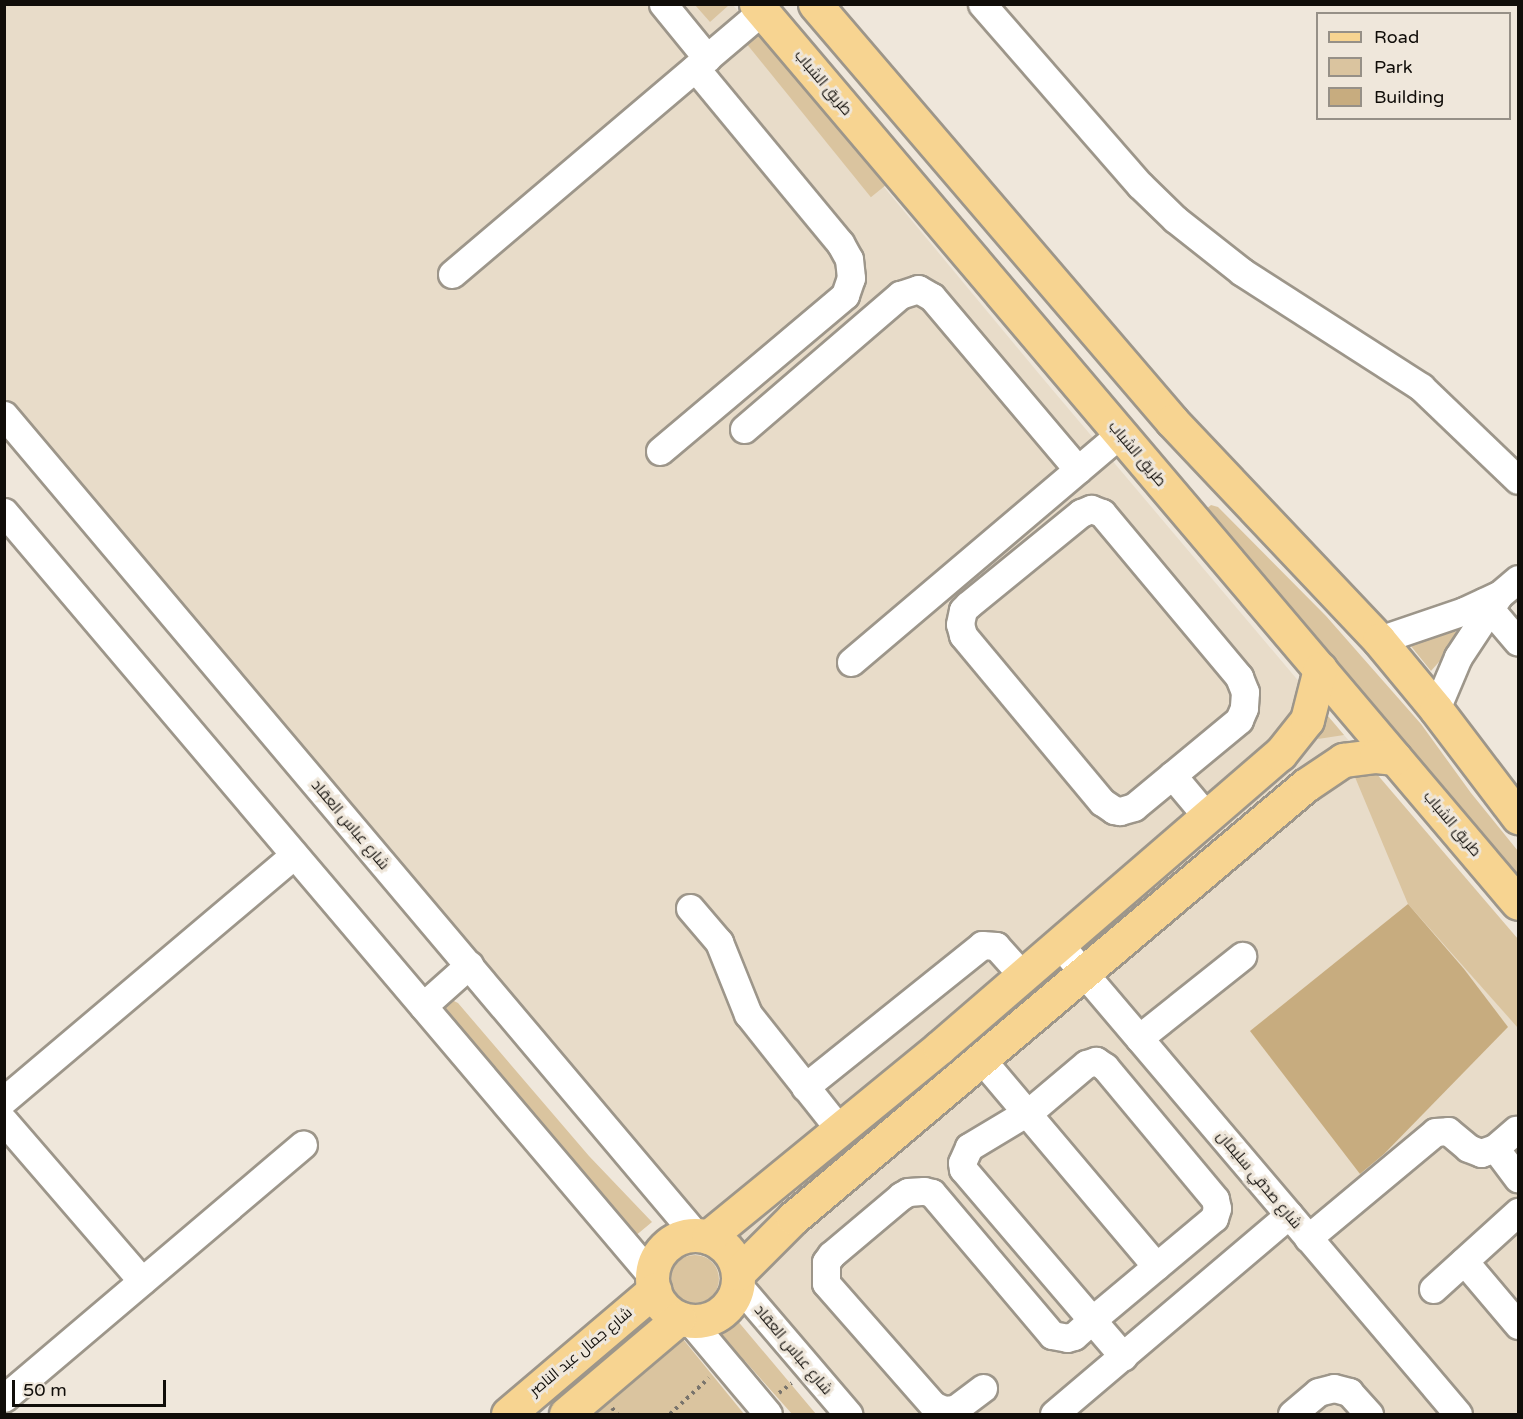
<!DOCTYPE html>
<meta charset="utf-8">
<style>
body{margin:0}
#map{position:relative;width:1523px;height:1419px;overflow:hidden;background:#efe7db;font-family:"Varela Round",Cairo,sans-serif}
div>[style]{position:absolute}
.built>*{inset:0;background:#e8dcc9}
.green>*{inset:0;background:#dac49f;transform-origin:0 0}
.round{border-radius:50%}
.building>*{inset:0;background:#c7ac7f}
.path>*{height:4px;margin-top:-2px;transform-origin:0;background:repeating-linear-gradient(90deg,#79746c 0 3px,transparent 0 7.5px)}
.roads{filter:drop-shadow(2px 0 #9d968a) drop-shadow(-2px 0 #9d968a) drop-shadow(0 2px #9d968a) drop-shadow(0 -2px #9d968a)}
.minor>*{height:27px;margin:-13.5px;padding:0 13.5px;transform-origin:13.5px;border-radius:13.5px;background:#fff}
.major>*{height:33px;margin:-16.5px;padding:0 16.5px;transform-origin:16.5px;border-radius:16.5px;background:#f7d491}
.major>.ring{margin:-16.5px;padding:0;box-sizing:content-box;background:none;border:33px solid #f7d491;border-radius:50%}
span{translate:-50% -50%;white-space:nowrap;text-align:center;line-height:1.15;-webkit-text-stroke:6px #efe7db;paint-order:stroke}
.street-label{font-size:15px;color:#100d09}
.frame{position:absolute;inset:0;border:6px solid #100d09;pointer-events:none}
.legend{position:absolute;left:1316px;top:12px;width:195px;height:108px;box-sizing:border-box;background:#efe7db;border:2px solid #969087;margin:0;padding:8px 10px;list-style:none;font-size:18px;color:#100d09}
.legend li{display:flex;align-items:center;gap:12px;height:30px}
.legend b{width:30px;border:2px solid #969087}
.scale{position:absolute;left:12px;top:1380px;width:154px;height:27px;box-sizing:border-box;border:3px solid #100d09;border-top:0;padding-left:8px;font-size:18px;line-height:21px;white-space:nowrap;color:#100d09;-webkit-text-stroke:4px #efe7db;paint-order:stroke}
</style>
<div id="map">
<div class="built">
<div style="clip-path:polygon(4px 5px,733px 5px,1040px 375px,1518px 941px,1518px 1414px,860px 1414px,5px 398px)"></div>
</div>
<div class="green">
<div style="clip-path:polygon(729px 5px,710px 22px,695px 5px,729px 4px)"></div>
<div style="left:761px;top:25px;width:203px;height:23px;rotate:51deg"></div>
<div style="clip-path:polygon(1211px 505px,1218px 507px,1326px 616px,1421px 724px,1471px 793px,1518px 851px,1518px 880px,1204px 511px)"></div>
<div style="clip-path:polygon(1447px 623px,1461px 637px,1431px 671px,1410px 645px)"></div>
<div style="clip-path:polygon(1327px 715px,1344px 735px,1318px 739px)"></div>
<div style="clip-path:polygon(1352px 770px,1375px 772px,1518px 939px,1518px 1028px,1408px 904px)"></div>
<div style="clip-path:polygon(452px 1000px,458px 1003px,589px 1156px,652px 1222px,634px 1237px,442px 1012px,443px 1005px)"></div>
<div class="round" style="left:671px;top:1255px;width:48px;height:48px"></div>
<div style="clip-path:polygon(731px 1313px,816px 1414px,792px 1414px,745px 1361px,739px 1360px,710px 1332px,727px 1321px)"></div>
<div style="clip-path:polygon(683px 1339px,744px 1414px,582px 1414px,598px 1401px)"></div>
</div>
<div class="building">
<div style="clip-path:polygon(1408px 904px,1464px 969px,1508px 1027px,1384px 1154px,1360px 1174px,1250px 1031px)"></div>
</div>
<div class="path">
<div style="left:779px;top:1393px;width:16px;rotate:-38deg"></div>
<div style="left:612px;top:1408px;width:8px;rotate:50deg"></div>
<div style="left:670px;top:1414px;width:53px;rotate:-42.7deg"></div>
</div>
<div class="roads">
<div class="minor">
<div style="left:663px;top:4px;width:70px;rotate:50.8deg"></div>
<div style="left:982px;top:4px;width:240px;rotate:48.9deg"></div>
<div style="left:1140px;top:185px;width:49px;rotate:44.2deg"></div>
<div style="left:1175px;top:219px;width:85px;rotate:38.3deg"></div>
<div style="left:1242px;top:272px;width:213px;rotate:32.7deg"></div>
<div style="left:1421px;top:387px;width:134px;rotate:43.8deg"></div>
<div style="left:452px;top:274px;width:407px;rotate:-40.3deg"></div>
<div style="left:4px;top:415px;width:1073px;rotate:49.84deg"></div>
<div style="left:744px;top:429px;width:206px;rotate:-40.7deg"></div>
<div style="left:900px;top:295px;width:19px;rotate:-18deg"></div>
<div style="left:918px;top:289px;width:16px;rotate:30deg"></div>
<div style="left:932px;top:297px;width:226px;rotate:49.8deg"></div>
<div style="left:660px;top:451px;width:242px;rotate:-40.1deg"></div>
<div style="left:845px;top:295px;width:18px;rotate:-71deg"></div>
<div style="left:851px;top:278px;width:19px;rotate:-96deg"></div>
<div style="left:849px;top:259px;width:18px;rotate:-119deg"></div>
<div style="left:840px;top:243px;width:227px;rotate:-129.6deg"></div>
<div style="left:1091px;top:509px;width:12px;rotate:20deg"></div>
<div style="left:1102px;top:513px;width:214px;rotate:50.1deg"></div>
<div style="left:1239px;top:677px;width:16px;rotate:68deg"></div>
<div style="left:1245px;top:692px;width:16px;rotate:94deg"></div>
<div style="left:1244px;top:708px;width:13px;rotate:113deg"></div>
<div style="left:1239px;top:720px;width:136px;rotate:140.4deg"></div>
<div style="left:1134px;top:807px;width:15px;rotate:164deg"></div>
<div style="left:1120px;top:811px;width:6px;rotate:-171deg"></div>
<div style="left:1114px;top:810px;width:14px;rotate:-146deg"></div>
<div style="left:1102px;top:802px;width:217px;rotate:-129.8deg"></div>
<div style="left:963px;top:635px;width:11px;rotate:-105deg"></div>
<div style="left:960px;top:624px;width:14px;rotate:-78deg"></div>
<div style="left:963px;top:610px;width:7px;rotate:-45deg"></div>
<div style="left:968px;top:605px;width:146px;rotate:-39.2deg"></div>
<div style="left:1081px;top:513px;width:11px;rotate:-22deg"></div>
<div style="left:4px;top:512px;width:1002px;rotate:49.7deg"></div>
<div style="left:1484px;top:602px;width:52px;rotate:49.6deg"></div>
<div style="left:1379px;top:640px;width:90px;rotate:-18.8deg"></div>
<div style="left:1464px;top:611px;width:38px;rotate:-25deg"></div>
<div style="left:1499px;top:595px;width:25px;rotate:-40deg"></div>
<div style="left:851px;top:662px;width:353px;rotate:-40.3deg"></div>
<div style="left:1436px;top:709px;width:56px;rotate:-67.1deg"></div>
<div style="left:1458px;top:657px;width:74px;rotate:-56.5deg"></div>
<div style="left:1172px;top:775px;width:56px;rotate:50.1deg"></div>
<div style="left:690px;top:908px;width:45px;rotate:49.5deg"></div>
<div style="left:719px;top:942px;width:78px;rotate:68.1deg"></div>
<div style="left:748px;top:1014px;width:147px;rotate:51.6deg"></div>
<div style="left:1060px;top:945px;width:615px;rotate:49.68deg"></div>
<div style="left:423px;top:1006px;width:62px;rotate:-41.7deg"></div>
<div style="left:1139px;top:1038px;width:132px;rotate:-38.5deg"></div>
<div style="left:982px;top:1060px;width:270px;rotate:49.8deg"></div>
<div style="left:805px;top:1087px;width:227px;rotate:-38.7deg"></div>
<div style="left:982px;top:945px;width:14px;rotate:4deg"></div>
<div style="left:996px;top:946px;width:40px;rotate:48deg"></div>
<div style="left:4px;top:1100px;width:380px;rotate:-40.2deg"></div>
<div style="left:4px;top:1121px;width:211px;rotate:49.2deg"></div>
<div style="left:1495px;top:1148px;width:38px;rotate:53deg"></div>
<div style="left:1308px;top:1238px;width:165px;rotate:-39.8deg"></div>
<div style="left:1435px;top:1132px;width:13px;rotate:-4deg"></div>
<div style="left:1448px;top:1131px;width:26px;rotate:40deg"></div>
<div style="left:1468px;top:1148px;width:14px;rotate:21deg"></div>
<div style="left:1481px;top:1153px;width:15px;rotate:-20deg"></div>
<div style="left:1495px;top:1148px;width:28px;rotate:-41deg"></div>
<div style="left:1464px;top:1261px;width:84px;rotate:49.8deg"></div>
<div style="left:738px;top:1285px;width:170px;rotate:49.5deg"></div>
<div style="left:1433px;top:1289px;width:115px;rotate:-42.2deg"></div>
<div style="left:690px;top:1321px;width:121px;rotate:50deg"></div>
<div style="left:983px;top:1388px;width:35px;rotate:143deg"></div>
<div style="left:955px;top:1409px;width:11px;rotate:175deg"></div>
<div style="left:944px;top:1410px;width:12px;rotate:-156deg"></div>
<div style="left:933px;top:1405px;width:162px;rotate:-131.3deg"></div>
<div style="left:826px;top:1283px;width:21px;rotate:-90deg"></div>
<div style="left:826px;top:1262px;width:9px;rotate:-54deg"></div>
<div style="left:831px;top:1255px;width:92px;rotate:-40.1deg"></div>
<div style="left:901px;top:1196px;width:8px;rotate:-30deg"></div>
<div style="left:908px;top:1192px;width:16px;rotate:-4deg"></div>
<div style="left:924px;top:1191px;width:8px;rotate:14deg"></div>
<div style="left:932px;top:1193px;width:186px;rotate:49.8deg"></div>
<div style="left:1052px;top:1335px;width:15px;rotate:11deg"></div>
<div style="left:1067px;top:1338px;width:7px;rotate:-16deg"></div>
<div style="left:1074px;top:1336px;width:24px;rotate:-42deg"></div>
<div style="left:1092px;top:1320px;width:159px;rotate:-39.9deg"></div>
<div style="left:1214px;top:1218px;width:10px;rotate:-73deg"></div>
<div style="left:1217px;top:1208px;width:9px;rotate:-103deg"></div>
<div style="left:1215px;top:1199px;width:172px;rotate:-129.8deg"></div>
<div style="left:1105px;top:1067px;width:11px;rotate:-146deg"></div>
<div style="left:1096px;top:1061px;width:10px;rotate:163deg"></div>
<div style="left:1086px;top:1064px;width:68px;rotate:139.8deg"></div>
<div style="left:1034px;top:1108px;width:76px;rotate:149deg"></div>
<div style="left:969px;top:1147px;width:17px;rotate:114deg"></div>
<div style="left:962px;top:1163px;width:6px;rotate:81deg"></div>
<div style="left:963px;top:1169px;width:199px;rotate:49.5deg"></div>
<div style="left:1092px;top:1320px;width:48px;rotate:49.3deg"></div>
<div style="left:4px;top:1398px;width:392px;rotate:-40.3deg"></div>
<div style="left:1054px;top:1414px;width:308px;rotate:-40.3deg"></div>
<div style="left:1292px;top:1414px;width:34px;rotate:-40deg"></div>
<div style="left:1318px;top:1392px;width:16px;rotate:-14deg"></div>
<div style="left:1334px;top:1388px;width:16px;rotate:15deg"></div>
<div style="left:1349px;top:1392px;width:30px;rotate:48deg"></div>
</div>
<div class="major">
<div style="left:756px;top:4px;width:1178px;rotate:49.72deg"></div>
<div style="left:815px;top:4px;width:549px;rotate:49.43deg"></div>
<div style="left:1172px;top:421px;width:301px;rotate:46.6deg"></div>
<div style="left:1379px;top:640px;width:89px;rotate:50.4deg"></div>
<div style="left:1436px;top:709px;width:136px;rotate:52.8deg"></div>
<div class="ring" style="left:652px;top:1235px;width:53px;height:53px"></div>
<div style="left:708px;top:1237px;width:300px;rotate:-39.3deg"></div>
<div style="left:940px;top:1047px;width:449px;rotate:-40.8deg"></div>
<div style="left:1280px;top:754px;width:43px;rotate:-51.5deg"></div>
<div style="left:1307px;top:720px;width:53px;rotate:-75.7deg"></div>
<div style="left:738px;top:1273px;width:78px;rotate:-45deg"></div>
<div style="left:793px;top:1218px;width:671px;rotate:-40.17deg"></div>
<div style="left:1306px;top:785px;width:45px;rotate:-34deg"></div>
<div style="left:1343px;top:760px;width:33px;rotate:-7deg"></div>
<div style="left:1376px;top:756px;width:19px;rotate:6deg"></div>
<div style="left:508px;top:1414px;width:192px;rotate:-40.3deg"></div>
<div style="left:566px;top:1414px;width:148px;rotate:-40.3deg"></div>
</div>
</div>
<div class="street-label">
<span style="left:823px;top:83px;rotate:50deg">طريق الشباب</span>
<span style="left:1137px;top:454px;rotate:50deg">طريق الشباب</span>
<span style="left:1452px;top:824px;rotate:50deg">طريق الشباب</span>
<span style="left:350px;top:825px;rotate:50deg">شارع عباس العقاد</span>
<span style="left:1259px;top:1180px;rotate:50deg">شارع صدقي سليمان</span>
<span style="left:793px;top:1350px;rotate:50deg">شارع عباس العقاد</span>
<span style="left:581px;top:1352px;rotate:-40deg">شارع جمال عبد الناصر</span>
</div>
<div class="frame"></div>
<ul class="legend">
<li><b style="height:8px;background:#f7d491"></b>Road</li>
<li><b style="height:16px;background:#dac49f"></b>Park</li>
<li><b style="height:16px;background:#c7ac7f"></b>Building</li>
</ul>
<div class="scale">50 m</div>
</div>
